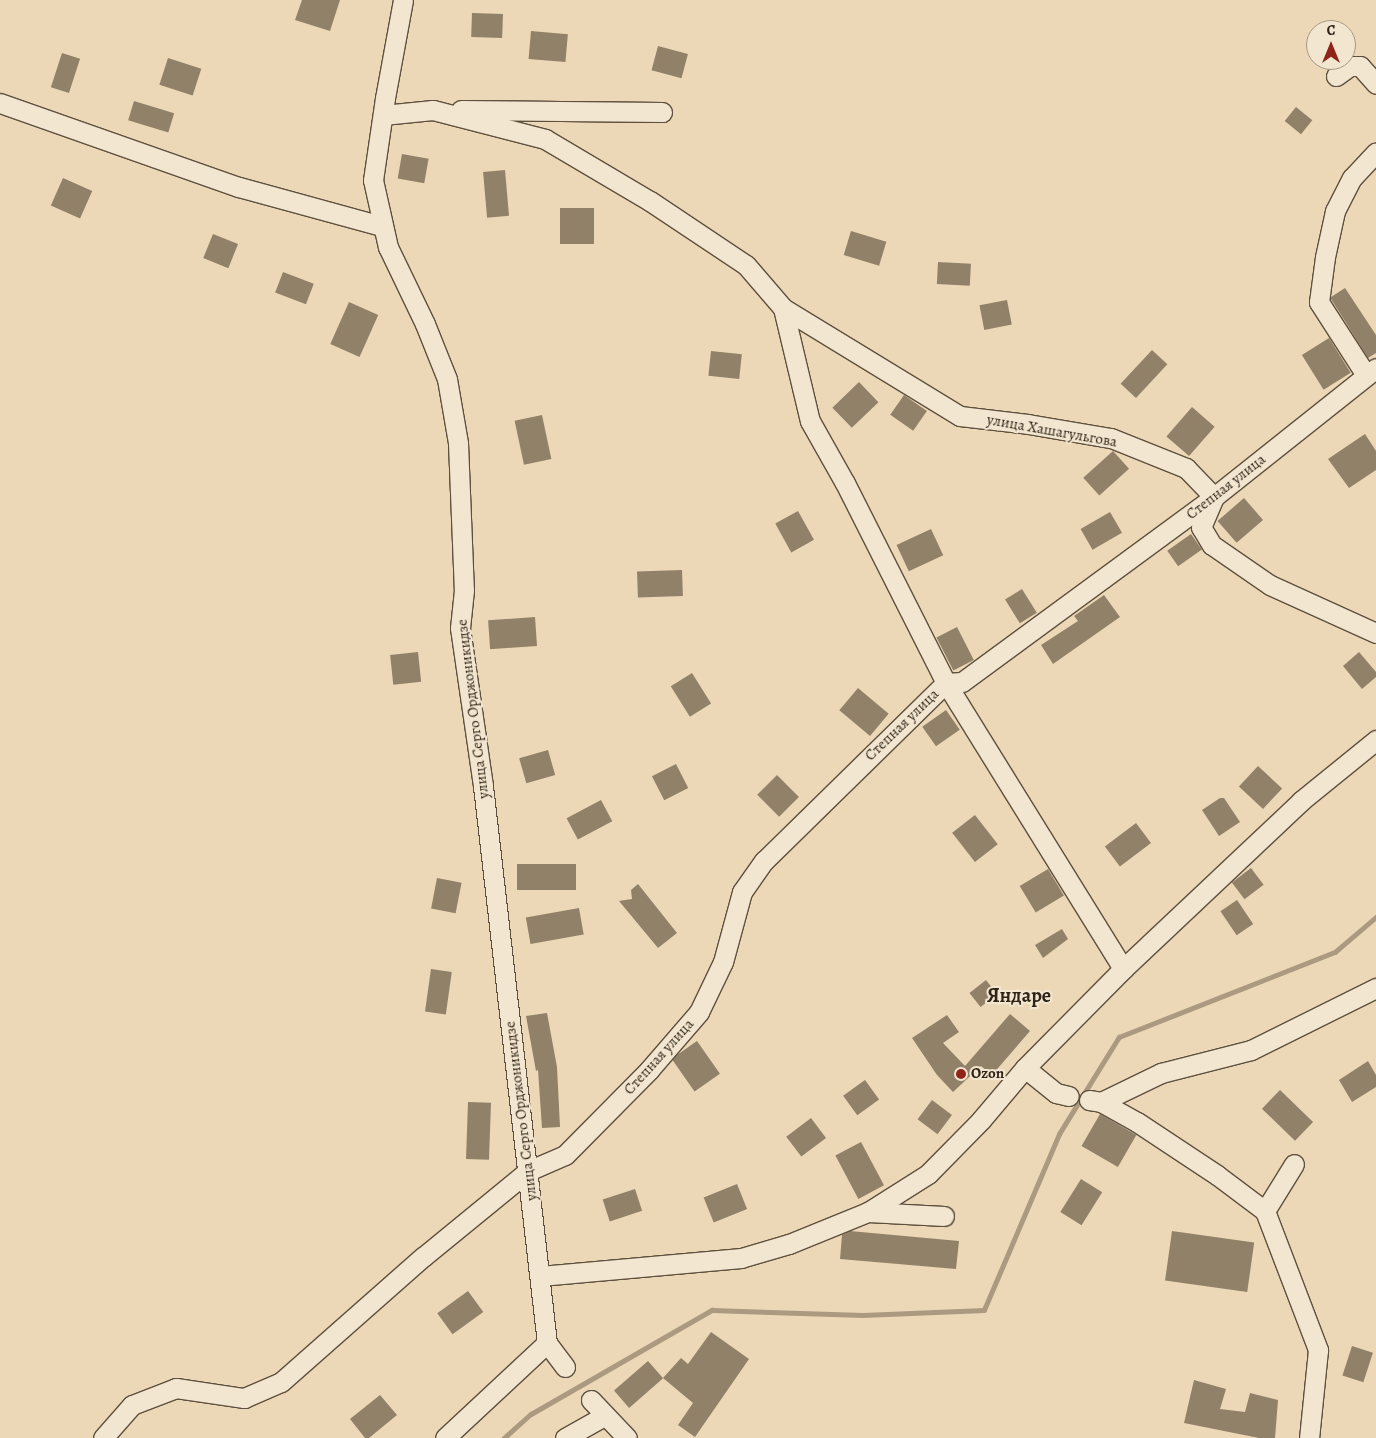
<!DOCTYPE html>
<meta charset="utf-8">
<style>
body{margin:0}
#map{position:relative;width:1376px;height:1438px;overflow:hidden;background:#ecd8b7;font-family:Alegreya,serif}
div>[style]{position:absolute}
.stream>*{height:4.5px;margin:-2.25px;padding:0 2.25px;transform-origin:2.25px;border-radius:2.25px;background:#ab9a80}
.building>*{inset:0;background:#918169;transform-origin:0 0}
.roads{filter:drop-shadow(1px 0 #5e503e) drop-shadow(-1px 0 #5e503e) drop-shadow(0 1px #5e503e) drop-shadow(0 -1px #5e503e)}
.minor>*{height:19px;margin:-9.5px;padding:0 9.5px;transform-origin:9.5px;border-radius:9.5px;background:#f3e6d0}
.dots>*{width:14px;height:14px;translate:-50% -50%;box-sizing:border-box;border:2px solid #f3e6d0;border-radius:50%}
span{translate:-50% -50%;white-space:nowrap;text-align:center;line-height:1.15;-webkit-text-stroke:4px #f3e6d0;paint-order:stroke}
.street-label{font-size:15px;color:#2e2315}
.poi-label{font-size:15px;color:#2e2315;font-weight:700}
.left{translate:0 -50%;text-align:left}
.district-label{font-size:20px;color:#2e2315;font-weight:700}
.north{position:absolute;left:1306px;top:20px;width:50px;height:50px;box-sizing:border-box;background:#f3e6d0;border:1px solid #a49885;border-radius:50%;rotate:0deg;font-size:14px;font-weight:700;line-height:20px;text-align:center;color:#2e2315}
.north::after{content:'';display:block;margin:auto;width:18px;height:22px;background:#8f2418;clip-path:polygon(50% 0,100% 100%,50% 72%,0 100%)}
</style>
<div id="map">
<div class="stream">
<div style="left:504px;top:1438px;width:36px;rotate:-42deg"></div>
<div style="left:531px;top:1414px;width:209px;rotate:-29.9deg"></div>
<div style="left:712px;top:1310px;width:151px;rotate:1.9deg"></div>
<div style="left:863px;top:1315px;width:121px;rotate:-2.4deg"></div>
<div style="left:984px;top:1310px;width:191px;rotate:-66.9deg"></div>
<div style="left:1059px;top:1134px;width:114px;rotate:-58.3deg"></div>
<div style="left:1119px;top:1037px;width:232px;rotate:-21.5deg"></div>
<div style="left:1335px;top:952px;width:54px;rotate:-40.5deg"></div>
</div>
<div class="building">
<div style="clip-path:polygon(302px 0,340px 0,330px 31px,295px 20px)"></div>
<div style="left:472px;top:13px;width:31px;height:24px;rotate:2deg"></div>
<div style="left:531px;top:31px;width:37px;height:28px;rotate:5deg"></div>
<div style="left:658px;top:46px;width:31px;height:25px;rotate:15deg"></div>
<div style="left:62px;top:53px;width:19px;height:36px;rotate:18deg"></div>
<div style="left:168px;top:58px;width:35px;height:28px;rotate:18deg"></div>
<div style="left:134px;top:101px;width:42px;height:20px;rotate:17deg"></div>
<div style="left:1296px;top:107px;width:21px;height:18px;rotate:39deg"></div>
<div style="left:402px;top:154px;width:27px;height:25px;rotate:10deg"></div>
<div style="left:505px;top:170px;width:46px;height:22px;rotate:85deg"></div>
<div style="left:63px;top:178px;width:32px;height:30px;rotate:24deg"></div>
<div style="left:560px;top:208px;width:34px;height:36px"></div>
<div style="left:851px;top:231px;width:37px;height:25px;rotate:17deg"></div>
<div style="left:213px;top:234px;width:27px;height:26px;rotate:22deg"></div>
<div style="left:938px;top:262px;width:33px;height:22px;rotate:3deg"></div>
<div style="left:283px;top:272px;width:33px;height:22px;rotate:21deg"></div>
<div style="clip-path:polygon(1345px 288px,1376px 335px,1376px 353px,1368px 358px,1331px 299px,1331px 297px)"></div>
<div style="left:1007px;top:300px;width:25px;height:28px;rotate:79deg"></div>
<div style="left:349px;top:302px;width:32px;height:46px;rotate:24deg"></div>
<div style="left:1329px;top:338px;width:41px;height:32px;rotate:58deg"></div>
<div style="left:1152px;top:350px;width:21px;height:46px;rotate:43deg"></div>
<div style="left:711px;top:351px;width:31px;height:25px;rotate:6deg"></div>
<div style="left:859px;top:382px;width:28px;height:37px;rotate:46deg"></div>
<div style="left:904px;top:395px;width:28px;height:24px;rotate:35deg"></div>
<div style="left:1192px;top:407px;width:30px;height:39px;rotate:41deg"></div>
<div style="left:542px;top:415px;width:45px;height:28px;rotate:78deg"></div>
<div style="clip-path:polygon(1365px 434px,1376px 451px,1376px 470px,1349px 488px,1328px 459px)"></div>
<div style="left:1113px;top:451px;width:24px;height:40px;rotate:48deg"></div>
<div style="left:1244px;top:498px;width:29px;height:35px;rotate:49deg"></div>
<div style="left:798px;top:511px;width:33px;height:26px;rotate:61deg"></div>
<div style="left:1110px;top:512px;width:24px;height:34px;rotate:60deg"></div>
<div style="left:931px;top:529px;width:29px;height:38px;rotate:65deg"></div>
<div style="left:1191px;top:534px;width:19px;height:29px;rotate:55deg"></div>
<div style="left:682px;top:570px;width:26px;height:45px;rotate:88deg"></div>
<div style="left:1022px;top:589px;width:28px;height:20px;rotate:58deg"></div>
<div style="clip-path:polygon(1104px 595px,1120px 617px,1053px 664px,1041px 645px,1078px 621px,1074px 616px)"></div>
<div style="left:535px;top:617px;width:29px;height:47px;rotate:86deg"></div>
<div style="left:957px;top:627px;width:37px;height:23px;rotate:63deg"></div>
<div style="left:418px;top:652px;width:30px;height:28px;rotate:84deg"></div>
<div style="clip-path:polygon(1359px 652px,1376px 672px,1376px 677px,1362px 689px,1343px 666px)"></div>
<div style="left:692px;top:673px;width:36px;height:25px;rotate:58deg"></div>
<div style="left:858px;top:688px;width:40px;height:29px;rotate:40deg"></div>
<div style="left:946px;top:710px;width:24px;height:29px;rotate:55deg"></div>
<div style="left:548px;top:750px;width:26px;height:30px;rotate:74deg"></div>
<div style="left:676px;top:764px;width:27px;height:27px;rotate:63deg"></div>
<div style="left:1258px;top:766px;width:33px;height:28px;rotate:43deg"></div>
<div style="left:777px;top:775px;width:31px;height:28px;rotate:45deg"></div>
<div style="clip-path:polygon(1220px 798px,1224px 798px,1240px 822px,1219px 836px,1202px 810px)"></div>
<div style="left:601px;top:800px;width:24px;height:39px;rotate:62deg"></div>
<div style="left:975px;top:815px;width:37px;height:29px;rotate:52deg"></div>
<div style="left:1136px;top:823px;width:25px;height:39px;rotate:53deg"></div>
<div style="left:576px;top:864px;width:26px;height:59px;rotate:90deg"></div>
<div style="left:1251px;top:868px;width:21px;height:24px;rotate:53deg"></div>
<div style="left:1048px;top:869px;width:31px;height:33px;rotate:59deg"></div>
<div style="left:437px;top:878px;width:25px;height:31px;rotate:11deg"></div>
<div style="clip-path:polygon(638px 884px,677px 933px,658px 948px,619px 901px,632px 899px,631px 890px)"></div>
<div style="left:1237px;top:900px;width:29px;height:20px;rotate:56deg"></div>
<div style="left:579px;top:908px;width:27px;height:54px;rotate:80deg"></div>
<div style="clip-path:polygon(1062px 929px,1068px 939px,1043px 958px,1035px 945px)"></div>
<div style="left:431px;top:969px;width:21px;height:43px;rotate:8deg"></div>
<div style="left:986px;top:980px;width:18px;height:21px;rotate:52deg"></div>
<div style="clip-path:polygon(547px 1013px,557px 1067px,560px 1127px,542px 1128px,538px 1070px,536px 1071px,526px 1016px)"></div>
<div style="clip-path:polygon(1010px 1014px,1030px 1031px,992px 1075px,981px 1066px,953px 1092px,937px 1075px,912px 1038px,947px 1015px,959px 1032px,943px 1043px,965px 1066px)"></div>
<div style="left:697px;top:1041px;width:40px;height:31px;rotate:55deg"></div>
<div style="clip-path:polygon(1368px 1061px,1376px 1075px,1376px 1087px,1352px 1102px,1339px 1080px)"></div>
<div style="left:865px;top:1080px;width:24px;height:27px;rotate:54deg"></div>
<div style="left:1280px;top:1090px;width:46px;height:26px;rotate:44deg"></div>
<div style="left:932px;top:1100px;width:25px;height:24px;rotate:37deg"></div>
<div style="left:468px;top:1102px;width:23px;height:57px;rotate:2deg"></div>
<div style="left:1100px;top:1114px;width:42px;height:37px;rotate:30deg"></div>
<div style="left:811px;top:1118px;width:25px;height:31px;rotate:53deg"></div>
<div style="left:861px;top:1142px;width:49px;height:29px;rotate:62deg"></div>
<div style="left:1081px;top:1179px;width:25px;height:39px;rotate:32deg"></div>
<div style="left:737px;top:1184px;width:27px;height:36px;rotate:68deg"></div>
<div style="left:635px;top:1189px;width:23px;height:34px;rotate:72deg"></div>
<div style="clip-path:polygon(850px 1231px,959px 1241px,956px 1269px,840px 1259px,842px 1235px)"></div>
<div style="left:1172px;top:1231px;width:83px;height:50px;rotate:8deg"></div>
<div style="left:468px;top:1291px;width:26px;height:38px;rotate:54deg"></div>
<div style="clip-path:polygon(711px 1332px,749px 1359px,695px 1437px,678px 1425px,693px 1403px,663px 1378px,681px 1358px,688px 1364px)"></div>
<div style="left:1352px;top:1346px;width:22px;height:31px;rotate:18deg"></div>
<div style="left:648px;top:1361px;width:23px;height:45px;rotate:49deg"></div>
<div style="clip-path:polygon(1194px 1380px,1226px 1389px,1220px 1409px,1245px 1412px,1250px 1393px,1278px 1400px,1275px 1438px,1259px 1438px,1184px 1423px)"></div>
<div style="clip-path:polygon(380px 1395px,397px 1415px,369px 1438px,365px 1438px,350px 1419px)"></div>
</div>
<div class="roads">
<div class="minor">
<div style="left:403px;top:0;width:100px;rotate:100.4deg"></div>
<div style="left:385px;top:98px;width:83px;rotate:98.3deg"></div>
<div style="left:373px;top:180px;width:69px;rotate:77.4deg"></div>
<div style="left:388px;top:247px;width:85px;rotate:64.3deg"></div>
<div style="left:425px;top:324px;width:59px;rotate:68.2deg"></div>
<div style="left:447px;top:379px;width:65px;rotate:80.2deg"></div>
<div style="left:458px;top:443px;width:147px;rotate:87.7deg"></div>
<div style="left:464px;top:590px;width:38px;rotate:96deg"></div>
<div style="left:460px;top:628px;width:160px;rotate:81.7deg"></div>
<div style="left:483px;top:786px;width:561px;rotate:83.45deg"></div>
<div style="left:547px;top:1343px;width:30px;rotate:53deg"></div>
<div style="left:1336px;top:76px;width:17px;rotate:-36deg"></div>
<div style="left:1350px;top:66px;width:10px"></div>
<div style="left:1360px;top:66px;width:24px;rotate:48deg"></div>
<div style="left:0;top:103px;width:253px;rotate:19.4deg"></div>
<div style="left:239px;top:187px;width:148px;rotate:15.3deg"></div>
<div style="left:461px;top:110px;width:201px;rotate:0.6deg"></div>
<div style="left:383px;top:115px;width:50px;rotate:-5.7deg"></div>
<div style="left:433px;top:110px;width:116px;rotate:14.5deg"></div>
<div style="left:545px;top:139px;width:122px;rotate:30.6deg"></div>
<div style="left:650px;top:201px;width:115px;rotate:33.7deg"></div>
<div style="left:746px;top:265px;width:57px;rotate:49.3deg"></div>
<div style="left:783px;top:308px;width:116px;rotate:76.6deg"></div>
<div style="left:810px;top:421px;width:71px;rotate:60.6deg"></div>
<div style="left:845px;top:483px;width:224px;rotate:63.2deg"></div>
<div style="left:946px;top:683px;width:336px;rotate:58.2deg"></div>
<div style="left:783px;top:308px;width:207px;rotate:31.4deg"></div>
<div style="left:960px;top:416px;width:68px;rotate:6.7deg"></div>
<div style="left:1028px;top:424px;width:84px;rotate:9.6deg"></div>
<div style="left:1111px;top:438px;width:81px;rotate:21.8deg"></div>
<div style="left:1186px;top:468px;width:40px;rotate:46deg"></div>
<div style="left:1214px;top:497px;width:33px;rotate:113deg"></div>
<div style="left:1201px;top:527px;width:21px;rotate:59deg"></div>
<div style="left:1212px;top:545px;width:70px;rotate:34.6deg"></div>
<div style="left:1270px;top:585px;width:116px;rotate:24.4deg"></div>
<div style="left:1366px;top:375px;width:87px;rotate:-122.8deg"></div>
<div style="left:1319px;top:302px;width:45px;rotate:-82.4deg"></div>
<div style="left:1325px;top:257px;width:47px;rotate:-77.7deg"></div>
<div style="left:1335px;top:211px;width:37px;rotate:-63deg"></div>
<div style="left:1352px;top:178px;width:35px;rotate:-47deg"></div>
<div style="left:1025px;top:1068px;width:40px;rotate:39deg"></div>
<div style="left:1056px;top:1093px;width:13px;rotate:13deg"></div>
<div style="left:1089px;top:1100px;width:12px;rotate:9deg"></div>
<div style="left:1101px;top:1102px;width:41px;rotate:29.1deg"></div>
<div style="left:1137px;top:1122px;width:96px;rotate:33.5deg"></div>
<div style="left:1217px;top:1175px;width:60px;rotate:36.9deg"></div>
<div style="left:1265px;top:1211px;width:149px;rotate:69.1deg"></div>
<div style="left:1318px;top:1350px;width:88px;rotate:95.8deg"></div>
<div style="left:1101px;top:1102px;width:67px;rotate:-25.8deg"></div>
<div style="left:1161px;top:1073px;width:93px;rotate:-14.3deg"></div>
<div style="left:1251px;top:1050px;width:140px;rotate:-26.4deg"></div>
<div style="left:1265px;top:1211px;width:55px;rotate:-58.3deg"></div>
<div style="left:868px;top:1212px;width:76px;rotate:3deg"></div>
<div style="left:540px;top:1276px;width:202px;rotate:-5.1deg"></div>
<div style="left:741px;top:1258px;width:50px;rotate:-16.3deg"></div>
<div style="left:789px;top:1244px;width:85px;rotate:-22.1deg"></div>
<div style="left:868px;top:1212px;width:71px;rotate:-32.3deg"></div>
<div style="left:928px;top:1174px;width:76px;rotate:-45.5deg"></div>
<div style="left:981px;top:1120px;width:68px;rotate:-49.8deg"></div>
<div style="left:1025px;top:1068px;width:139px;rotate:-45.3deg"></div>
<div style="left:1123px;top:969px;width:245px;rotate:-43.3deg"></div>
<div style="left:1301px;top:801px;width:97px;rotate:-39.1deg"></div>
<div style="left:591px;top:1400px;width:52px;rotate:46.5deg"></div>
<div style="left:103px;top:1438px;width:44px;rotate:-48.7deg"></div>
<div style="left:132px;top:1405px;width:47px;rotate:-21.1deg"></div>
<div style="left:176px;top:1388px;width:69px;rotate:8.4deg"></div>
<div style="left:244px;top:1398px;width:40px;rotate:-23.4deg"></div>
<div style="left:281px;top:1382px;width:189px;rotate:-41.4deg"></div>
<div style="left:423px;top:1257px;width:136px;rotate:-39.3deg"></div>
<div style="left:528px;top:1171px;width:40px;rotate:-23.4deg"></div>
<div style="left:565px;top:1155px;width:120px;rotate:-45.3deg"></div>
<div style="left:649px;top:1070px;width:77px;rotate:-49.2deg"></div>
<div style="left:699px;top:1012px;width:55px;rotate:-64.4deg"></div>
<div style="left:723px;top:962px;width:73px;rotate:-74.8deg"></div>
<div style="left:742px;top:892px;width:38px;rotate:-55deg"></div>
<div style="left:764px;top:861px;width:255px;rotate:-44.4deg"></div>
<div style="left:946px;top:683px;width:16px;rotate:-4deg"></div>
<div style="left:962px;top:682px;width:313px;rotate:-36.3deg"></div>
<div style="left:1214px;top:497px;width:207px;rotate:-38.5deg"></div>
<div style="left:445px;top:1438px;width:139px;rotate:-43deg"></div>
<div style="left:565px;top:1438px;width:45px;rotate:-29.4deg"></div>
</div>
</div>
<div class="dots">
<div style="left:961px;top:1074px;background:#8f2418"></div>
</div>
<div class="street-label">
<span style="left:1052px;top:431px;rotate:10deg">улица Хашагульгова</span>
<span style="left:1226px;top:487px;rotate:-38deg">Степная улица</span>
<span style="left:473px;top:709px;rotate:-97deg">улица Серго Орджоникидзе</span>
<span style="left:902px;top:725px;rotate:-44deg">Степная улица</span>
<span style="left:659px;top:1057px;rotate:-48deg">Степная улица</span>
<span style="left:521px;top:1111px;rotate:-97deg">улица Серго Орджоникидзе</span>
</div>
<div class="poi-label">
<span class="left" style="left:971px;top:1074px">Ozon</span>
</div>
<div class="district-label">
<span style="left:1019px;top:995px">Яндаре</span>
</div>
<div class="north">С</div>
</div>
